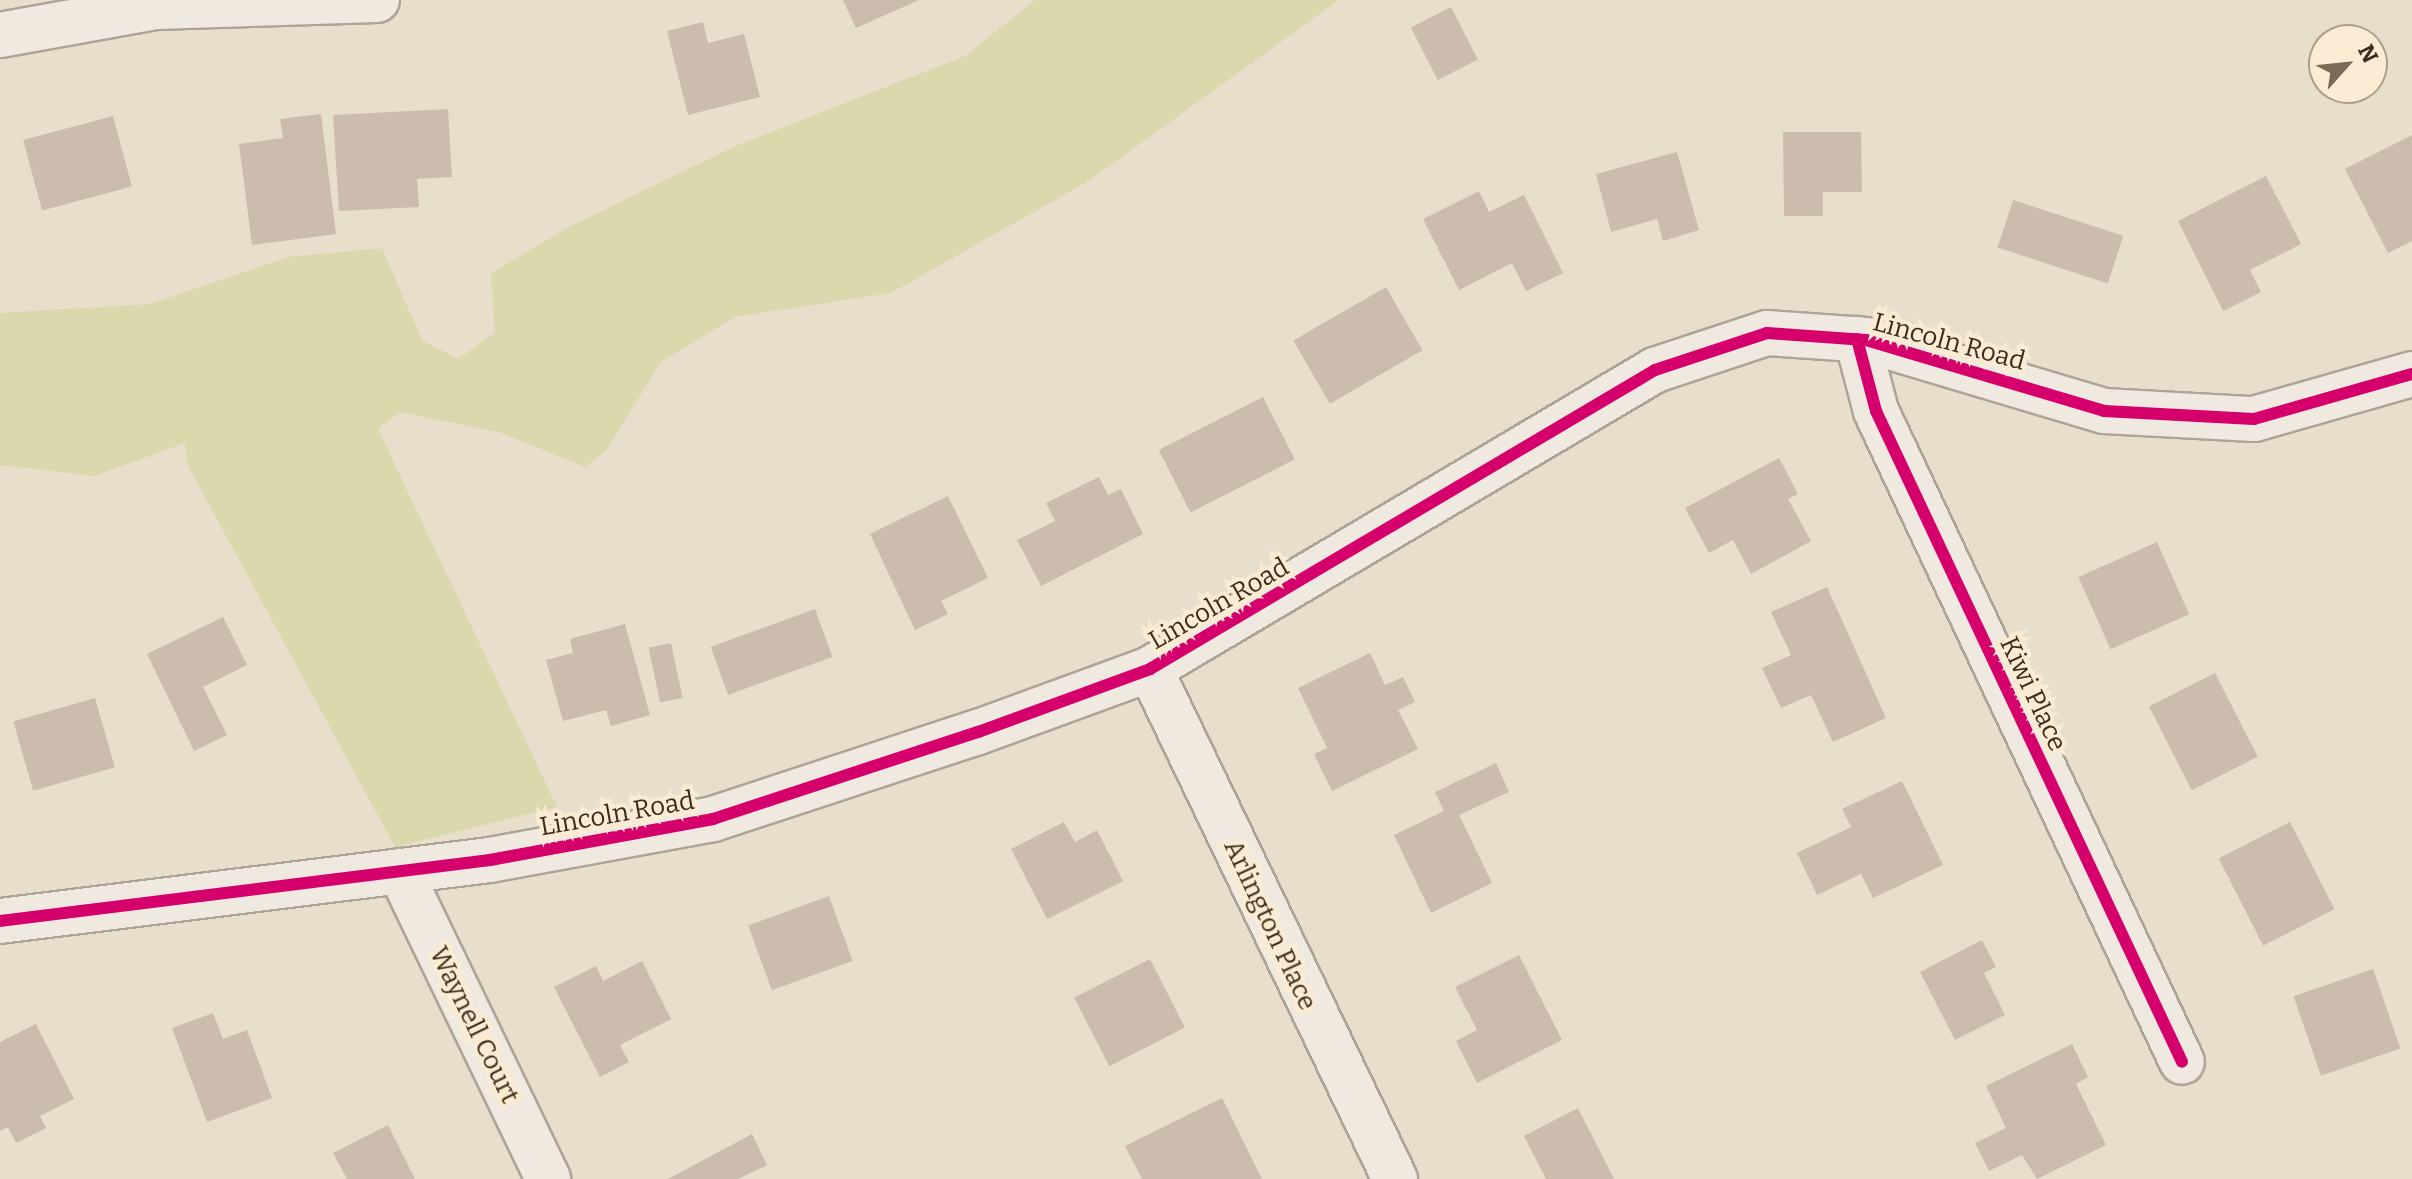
<!DOCTYPE html>
<style>
body{margin:0}
#map{position:relative;width:2412px;height:1179px;overflow:hidden;background:#e8decc;font-family:Bitter,serif}
div>[style]{position:absolute}
.green>*{inset:0;background:#dad8ad}
.building>*{inset:0;background:#ccbcad;transform-origin:0 0}
.roads{filter:drop-shadow(2px 0 #ada396) drop-shadow(-2px 0 #ada396) drop-shadow(0 2px #ada396) drop-shadow(0 -2px #ada396)}
.minor>*{height:44px;margin:-22px;padding:0 22px;transform-origin:22px;border-radius:22px;background:#efe9e0}
.cycleway>*{height:12px;margin:-6px;padding:0 6px;transform-origin:6px;border-radius:6px;background:#d6006c}
span{translate:-50% -50%;white-space:nowrap;text-align:center;line-height:1.15;-webkit-text-stroke:8px #faecd2;paint-order:stroke}
.street-label{font-size:26px;color:#3e2b1c}
.north{position:absolute;left:2308px;top:24px;width:80px;height:80px;box-sizing:border-box;background:#faecd2;border:2px solid #af9f89;border-radius:50%;rotate:63deg;font-size:22px;font-weight:700;line-height:32px;text-align:center;color:#3e2b1c}
.north::after{content:'';display:block;margin:auto;width:28px;height:36px;background:#7a6a5a;clip-path:polygon(50% 0,100% 100%,50% 72%,0 100%)}
</style>
<div id="map">
<div class="green">
<div style="clip-path:polygon(1035px 0,1339px 0,1087px 182px,891px 293px,735px 317px,661px 362px,605px 452px,585px 467px,499px 432px,400px 412px,378px 429px,557px 807px,395px 847px,187px 464px,185px 443px,94px 476px,0 465px,0 313px,150px 304px,288px 257px,382px 248px,422px 340px,458px 359px,495px 333px,491px 273px,569px 227px,735px 146px,965px 56px)"></div>
</div>
<div class="building">
<div style="clip-path:polygon(843px 0,919px 0,856px 28px)"></div>
<div style="left:1451px;top:7px;width:59px;height:45px;rotate:63deg"></div>
<div style="clip-path:polygon(703px 22px,708px 43px,744px 34px,760px 97px,688px 115px,667px 31px)"></div>
<div style="clip-path:polygon(448px 109px,452px 177px,417px 179px,419px 207px,339px 211px,333px 115px)"></div>
<div style="clip-path:polygon(321px 114px,336px 234px,252px 245px,239px 144px,283px 138px,280px 119px)"></div>
<div style="left:113px;top:116px;width:73px;height:93px;rotate:75deg"></div>
<div style="clip-path:polygon(1783px 132px,1861px 132px,1862px 192px,1823px 192px,1823px 216px,1784px 216px)"></div>
<div style="clip-path:polygon(2412px 135px,2412px 241px,2388px 253px,2345px 169px)"></div>
<div style="clip-path:polygon(1677px 152px,1699px 230px,1663px 241px,1657px 219px,1611px 232px,1596px 174px)"></div>
<div style="clip-path:polygon(2266px 176px,2301px 244px,2250px 270px,2261px 292px,2223px 311px,2178px 221px)"></div>
<div style="clip-path:polygon(1479px 191px,1489px 212px,1524px 195px,1563px 273px,1526px 291px,1512px 263px,1459px 290px,1423px 219px)"></div>
<div style="left:2013px;top:200px;width:116px;height:50px;rotate:18deg"></div>
<div style="left:1386px;top:287px;width:73px;height:107px;rotate:60deg"></div>
<div style="left:1263px;top:397px;width:70px;height:117px;rotate:63deg"></div>
<div style="clip-path:polygon(1779px 458px,1798px 494px,1788px 499px,1811px 541px,1751px 574px,1733px 540px,1709px 553px,1685px 508px)"></div>
<div style="clip-path:polygon(1099px 477px,1108px 495px,1121px 489px,1143px 534px,1041px 586px,1017px 540px,1055px 521px,1046px 503px)"></div>
<div style="clip-path:polygon(948px 496px,988px 578px,941px 601px,948px 614px,915px 630px,870px 534px)"></div>
<div style="left:2157px;top:542px;width:79px;height:86px;rotate:66deg"></div>
<div style="clip-path:polygon(1827px 587px,1886px 718px,1833px 742px,1811px 695px,1781px 708px,1762px 668px,1791px 655px,1771px 612px)"></div>
<div style="left:815px;top:609px;width:51px;height:111px;rotate:70deg"></div>
<div style="clip-path:polygon(223px 617px,247px 665px,203px 687px,227px 735px,194px 751px,147px 654px)"></div>
<div style="clip-path:polygon(625px 624px,650px 715px,611px 726px,606px 710px,563px 721px,546px 660px,573px 653px,570px 639px)"></div>
<div style="left:671px;top:643px;width:56px;height:23px;rotate:78deg"></div>
<div style="clip-path:polygon(1370px 653px,1385px 685px,1403px 677px,1415px 702px,1398px 710px,1418px 749px,1332px 791px,1314px 754px,1327px 748px,1298px 688px)"></div>
<div style="left:2215px;top:673px;width:94px;height:74px;rotate:63deg"></div>
<div style="left:95px;top:698px;width:72px;height:85px;rotate:74deg"></div>
<div style="clip-path:polygon(1496px 763px,1509px 792px,1459px 815px,1492px 883px,1431px 913px,1394px 835px,1444px 811px,1435px 792px)"></div>
<div style="clip-path:polygon(1902px 781px,1943px 865px,1873px 898px,1861px 874px,1817px 895px,1797px 853px,1851px 827px,1842px 809px)"></div>
<div style="clip-path:polygon(1064px 822px,1075px 842px,1097px 830px,1123px 881px,1047px 919px,1011px 849px)"></div>
<div style="left:2290px;top:822px;width:98px;height:80px;rotate:63deg"></div>
<div style="left:829px;top:896px;width:69px;height:86px;rotate:70deg"></div>
<div style="clip-path:polygon(1982px 940px,1996px 967px,1984px 973px,2005px 1015px,1955px 1040px,1920px 972px)"></div>
<div style="clip-path:polygon(1519px 955px,1562px 1040px,1477px 1083px,1456px 1041px,1477px 1030px,1455px 987px)"></div>
<div style="left:1150px;top:959px;width:77px;height:85px;rotate:63deg"></div>
<div style="clip-path:polygon(642px 961px,671px 1019px,620px 1045px,629px 1062px,600px 1077px,554px 987px,596px 966px,603px 981px)"></div>
<div style="left:2373px;top:969px;width:84px;height:84px;rotate:71deg"></div>
<div style="clip-path:polygon(213px 1013px,223px 1039px,247px 1030px,272px 1098px,207px 1122px,172px 1028px)"></div>
<div style="clip-path:polygon(36px 1024px,74px 1099px,40px 1116px,46px 1128px,16px 1143px,8px 1127px,0 1131px,0 1042px)"></div>
<div style="clip-path:polygon(2072px 1044px,2088px 1077px,2076px 1084px,2106px 1145px,2037px 1179px,2022px 1155px,1989px 1171px,1975px 1143px,2006px 1128px,1986px 1086px)"></div>
<div style="clip-path:polygon(1222px 1098px,1262px 1179px,1142px 1179px,1125px 1146px)"></div>
<div style="clip-path:polygon(1578px 1108px,1614px 1179px,1546px 1179px,1524px 1136px)"></div>
<div style="clip-path:polygon(388px 1125px,415px 1179px,347px 1179px,333px 1153px)"></div>
<div style="clip-path:polygon(752px 1134px,767px 1165px,738px 1179px,668px 1179px)"></div>
</div>
<div class="roads">
<div class="minor">
<div style="left:0;top:35px;width:158px;rotate:-10.2deg"></div>
<div style="left:156px;top:7px;width:221px;rotate:-1.8deg"></div>
<div style="left:1857px;top:339px;width:74px;rotate:75.2deg"></div>
<div style="left:1876px;top:411px;width:719px;rotate:64.82deg"></div>
<div style="left:1150px;top:669px;width:566px;rotate:64.34deg"></div>
<div style="left:400px;top:871px;width:342px;rotate:64.3deg"></div>
<div style="left:0;top:921px;width:494px;rotate:-7.1deg"></div>
<div style="left:490px;top:860px;width:227px;rotate:-10.4deg"></div>
<div style="left:713px;top:819px;width:279px;rotate:-18.2deg"></div>
<div style="left:978px;top:732px;width:183px;rotate:-20.1deg"></div>
<div style="left:1150px;top:669px;width:587px;rotate:-30.63deg"></div>
<div style="left:1655px;top:370px;width:118px;rotate:-18.3deg"></div>
<div style="left:1767px;top:333px;width:99px;rotate:4deg"></div>
<div style="left:1866px;top:340px;width:248px;rotate:16.6deg"></div>
<div style="left:2104px;top:411px;width:150px;rotate:3.1deg"></div>
<div style="left:2254px;top:419px;width:164px;rotate:-15.9deg"></div>
</div>
</div>
<div class="cycleway">
<div style="left:1857px;top:339px;width:74px;rotate:75.2deg"></div>
<div style="left:1876px;top:411px;width:719px;rotate:64.82deg"></div>
<div style="left:0;top:921px;width:494px;rotate:-7.1deg"></div>
<div style="left:490px;top:860px;width:227px;rotate:-10.4deg"></div>
<div style="left:713px;top:819px;width:279px;rotate:-18.2deg"></div>
<div style="left:978px;top:732px;width:183px;rotate:-20.1deg"></div>
<div style="left:1150px;top:669px;width:587px;rotate:-30.63deg"></div>
<div style="left:1655px;top:370px;width:118px;rotate:-18.3deg"></div>
<div style="left:1767px;top:333px;width:99px;rotate:4deg"></div>
<div style="left:1866px;top:340px;width:248px;rotate:16.6deg"></div>
<div style="left:2104px;top:411px;width:150px;rotate:3.1deg"></div>
<div style="left:2254px;top:419px;width:164px;rotate:-15.9deg"></div>
</div>
<div class="street-label">
<span style="left:1949px;top:342px;rotate:15deg">Lincoln Road</span>
<span style="left:1219px;top:604px;rotate:-30deg">Lincoln Road</span>
<span style="left:2033px;top:694px;rotate:65deg">Kiwi Place</span>
<span style="left:617px;top:814px;rotate:-10deg">Lincoln Road</span>
<span style="left:1270px;top:925px;rotate:65deg">Arlington Place</span>
<span style="left:474px;top:1025px;rotate:64deg">Waynell Court</span>
</div>
<div class="north">N</div>
</div>
